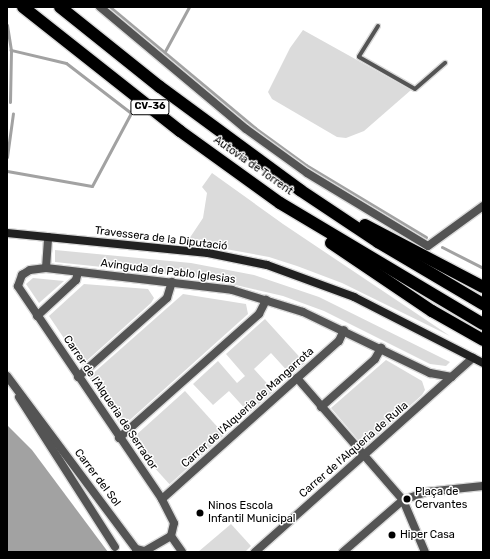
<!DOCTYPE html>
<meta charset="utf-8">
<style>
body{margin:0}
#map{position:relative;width:490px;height:559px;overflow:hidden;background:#fff;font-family:Rubik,sans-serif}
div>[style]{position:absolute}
.green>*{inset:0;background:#dbdbdb;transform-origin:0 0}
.water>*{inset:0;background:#a2a2a2}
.stream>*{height:3px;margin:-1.5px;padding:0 1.5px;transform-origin:1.5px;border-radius:1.5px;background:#a2a2a2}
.roads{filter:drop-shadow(1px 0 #dbdbdb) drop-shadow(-1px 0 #dbdbdb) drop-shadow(0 1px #dbdbdb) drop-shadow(0 -1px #dbdbdb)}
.lane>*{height:4px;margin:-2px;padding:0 2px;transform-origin:2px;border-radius:2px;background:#545454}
.street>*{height:8px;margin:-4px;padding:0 4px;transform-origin:4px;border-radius:4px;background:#545454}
.secondary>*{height:8px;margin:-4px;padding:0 4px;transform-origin:4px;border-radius:4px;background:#212121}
.highway>*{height:12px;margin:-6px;padding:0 6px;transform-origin:6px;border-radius:6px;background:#000}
.dots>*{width:11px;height:11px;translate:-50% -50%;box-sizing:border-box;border:2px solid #fff;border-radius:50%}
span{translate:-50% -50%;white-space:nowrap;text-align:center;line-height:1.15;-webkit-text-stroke:3px #fff;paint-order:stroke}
.shield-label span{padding:1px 3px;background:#fff;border:1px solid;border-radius:3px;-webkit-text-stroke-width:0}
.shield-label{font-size:10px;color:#000;font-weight:700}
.street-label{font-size:11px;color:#000}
.poi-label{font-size:11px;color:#000}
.left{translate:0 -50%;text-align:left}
.frame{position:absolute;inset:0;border:8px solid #000;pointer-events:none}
</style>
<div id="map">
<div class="green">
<div style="clip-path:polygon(303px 30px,411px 90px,364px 131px,346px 138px,337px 137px,272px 99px,268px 92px,290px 48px)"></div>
<div style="clip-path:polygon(212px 173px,283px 224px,450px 336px,342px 283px,297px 266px,269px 257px,187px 242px,203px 218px,207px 193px,202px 187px)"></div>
<div style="clip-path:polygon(55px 250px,191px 263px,254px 275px,319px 297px,450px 362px,446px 366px,430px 364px,324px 311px,283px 296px,206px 278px,55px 262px)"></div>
<div style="clip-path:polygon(33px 278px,64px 281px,39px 303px,26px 284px)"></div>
<div style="clip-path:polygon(84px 284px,148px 289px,154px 298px,151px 303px,82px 365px,49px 316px)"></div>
<div style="clip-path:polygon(183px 294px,246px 304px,248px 314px,122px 427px,89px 377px)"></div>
<div style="clip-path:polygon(265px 319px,305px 363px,291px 375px,271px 353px,254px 369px,274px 391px,249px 413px,229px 391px,213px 405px,193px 384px,218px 361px,237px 383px,245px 376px,226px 354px)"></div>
<div style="clip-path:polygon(386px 360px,422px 381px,425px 390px,422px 395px,364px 447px,331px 408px)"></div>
<div style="left:185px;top:391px;width:59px;height:74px;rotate:48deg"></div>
<div style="clip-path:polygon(231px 524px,251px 546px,245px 552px,198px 552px)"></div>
</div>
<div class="water">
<div style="clip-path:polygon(7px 425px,32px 450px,108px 552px,7px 552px)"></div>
</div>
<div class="stream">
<div style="left:110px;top:7px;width:189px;rotate:39.8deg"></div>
<div style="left:255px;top:128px;width:63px;rotate:36deg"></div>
<div style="left:306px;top:165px;width:140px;rotate:31deg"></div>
<div style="left:7px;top:25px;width:25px;rotate:81deg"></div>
<div style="left:11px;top:50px;width:52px;rotate:91.1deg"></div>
<div style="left:164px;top:53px;width:52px;rotate:-61.5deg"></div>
<div style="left:7px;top:157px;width:44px;rotate:-82.2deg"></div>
<div style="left:7px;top:171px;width:86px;rotate:10deg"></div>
<div style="left:92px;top:186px;width:83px;rotate:-61.9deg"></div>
<div style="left:131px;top:113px;width:82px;rotate:-142.4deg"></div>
<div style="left:66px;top:63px;width:57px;rotate:-166.7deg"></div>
<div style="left:442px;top:247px;width:46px;rotate:27.1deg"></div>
</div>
<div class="roads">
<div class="lane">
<div style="left:378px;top:26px;width:36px;rotate:122deg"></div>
<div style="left:359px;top:57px;width:64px;rotate:29.7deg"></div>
<div style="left:415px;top:89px;width:40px;rotate:-41deg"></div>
</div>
<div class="street">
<div style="left:100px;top:7px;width:190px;rotate:39.9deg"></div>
<div style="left:246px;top:129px;width:75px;rotate:35.8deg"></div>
<div style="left:307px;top:173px;width:141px;rotate:31.1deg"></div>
<div style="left:428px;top:246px;width:68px;rotate:-36deg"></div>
<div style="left:46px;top:268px;width:31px;rotate:-86deg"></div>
<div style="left:37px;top:316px;width:53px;rotate:-42.7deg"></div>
<div style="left:76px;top:280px;width:8px;rotate:-76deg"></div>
<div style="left:7px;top:376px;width:216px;rotate:53.3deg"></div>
<div style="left:136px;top:549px;width:9px;rotate:13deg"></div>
<div style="left:145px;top:551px;width:30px;rotate:-30deg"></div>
<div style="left:78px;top:377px;width:119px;rotate:-41.6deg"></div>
<div style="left:167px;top:298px;width:17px;rotate:-73deg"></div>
<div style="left:297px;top:378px;width:162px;rotate:49deg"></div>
<div style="left:403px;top:500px;width:56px;rotate:67.1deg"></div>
<div style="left:19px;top:397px;width:178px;rotate:57.4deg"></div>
<div style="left:321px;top:407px;width:72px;rotate:-41.6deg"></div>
<div style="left:375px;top:359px;width:13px;rotate:-61deg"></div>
<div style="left:119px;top:438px;width:187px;rotate:-41.5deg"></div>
<div style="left:259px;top:314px;width:16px;rotate:-63deg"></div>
<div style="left:162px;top:499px;width:237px;rotate:-41.8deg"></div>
<div style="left:339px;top:341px;width:12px;rotate:-66deg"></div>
<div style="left:171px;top:536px;width:13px;rotate:-77deg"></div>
<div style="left:174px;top:523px;width:27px;rotate:-117deg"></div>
<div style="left:162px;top:499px;width:257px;rotate:-124.1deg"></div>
<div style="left:18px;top:286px;width:12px;rotate:-70deg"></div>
<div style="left:22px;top:275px;width:9px;rotate:-32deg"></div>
<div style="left:30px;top:270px;width:16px;rotate:-7deg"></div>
<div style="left:46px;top:268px;width:187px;rotate:6.7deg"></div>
<div style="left:232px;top:290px;width:74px;rotate:17.2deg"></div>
<div style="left:303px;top:312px;width:141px;rotate:25.7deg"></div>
<div style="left:430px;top:373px;width:22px;rotate:10deg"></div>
<div style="left:171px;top:536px;width:19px;rotate:55deg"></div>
<div style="left:255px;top:552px;width:292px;rotate:-41.7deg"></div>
<div style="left:343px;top:552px;width:79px;rotate:-40.9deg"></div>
<div style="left:403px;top:500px;width:24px;rotate:-19deg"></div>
<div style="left:426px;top:492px;width:57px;rotate:-6deg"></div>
</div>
<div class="secondary">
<div style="left:7px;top:233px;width:202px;rotate:5.7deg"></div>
<div style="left:208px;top:253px;width:60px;rotate:11.5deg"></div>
<div style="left:267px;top:265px;width:93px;rotate:20.2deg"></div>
<div style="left:354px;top:297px;width:145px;rotate:27.1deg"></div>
</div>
<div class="highway">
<div style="left:23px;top:7px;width:200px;rotate:38.3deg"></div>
<div style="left:180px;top:131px;width:123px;rotate:35.8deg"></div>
<div style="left:280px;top:203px;width:236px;rotate:30.8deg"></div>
<div style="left:60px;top:7px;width:128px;rotate:38.7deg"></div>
<div style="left:160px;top:87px;width:174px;rotate:36.3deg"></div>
<div style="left:300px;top:190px;width:94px;rotate:33.7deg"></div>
<div style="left:378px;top:242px;width:122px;rotate:30.6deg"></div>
<div style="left:365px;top:225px;width:133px;rotate:27.7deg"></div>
<div style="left:331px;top:243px;width:122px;rotate:34deg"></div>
<div style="left:432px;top:311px;width:59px;rotate:29.6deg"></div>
</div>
</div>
<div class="dots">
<div style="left:407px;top:499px;background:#000"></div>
<div style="left:200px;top:513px;background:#000"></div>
<div style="left:392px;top:535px;background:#000"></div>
</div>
<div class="shield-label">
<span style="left:150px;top:107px">CV-36</span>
</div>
<div class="street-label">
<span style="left:253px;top:166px;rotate:35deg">Autovia de Torrent</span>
<span style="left:161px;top:239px;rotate:7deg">Travessera de la Diputació</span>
<span style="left:168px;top:272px;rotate:7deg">Avinguda de Pablo Iglesias</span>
<span style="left:110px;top:403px;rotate:56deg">Carrer de l'Alqueria de Serrador</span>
<span style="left:248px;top:408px;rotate:-42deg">Carrer de l'Alqueria de Mangarrota</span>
<span style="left:354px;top:450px;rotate:-41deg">Carrer de l'Alqueria de Rulla</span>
<span style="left:97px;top:478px;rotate:53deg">Carrer del Sol</span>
</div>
<div class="poi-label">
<span class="left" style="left:415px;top:499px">Plaça de<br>Cervantes</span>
<span class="left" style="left:208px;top:513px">Ninos Escola<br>Infantil Municipal</span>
<span class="left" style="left:400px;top:535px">Hiper Casa</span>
</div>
<div class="frame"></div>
</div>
